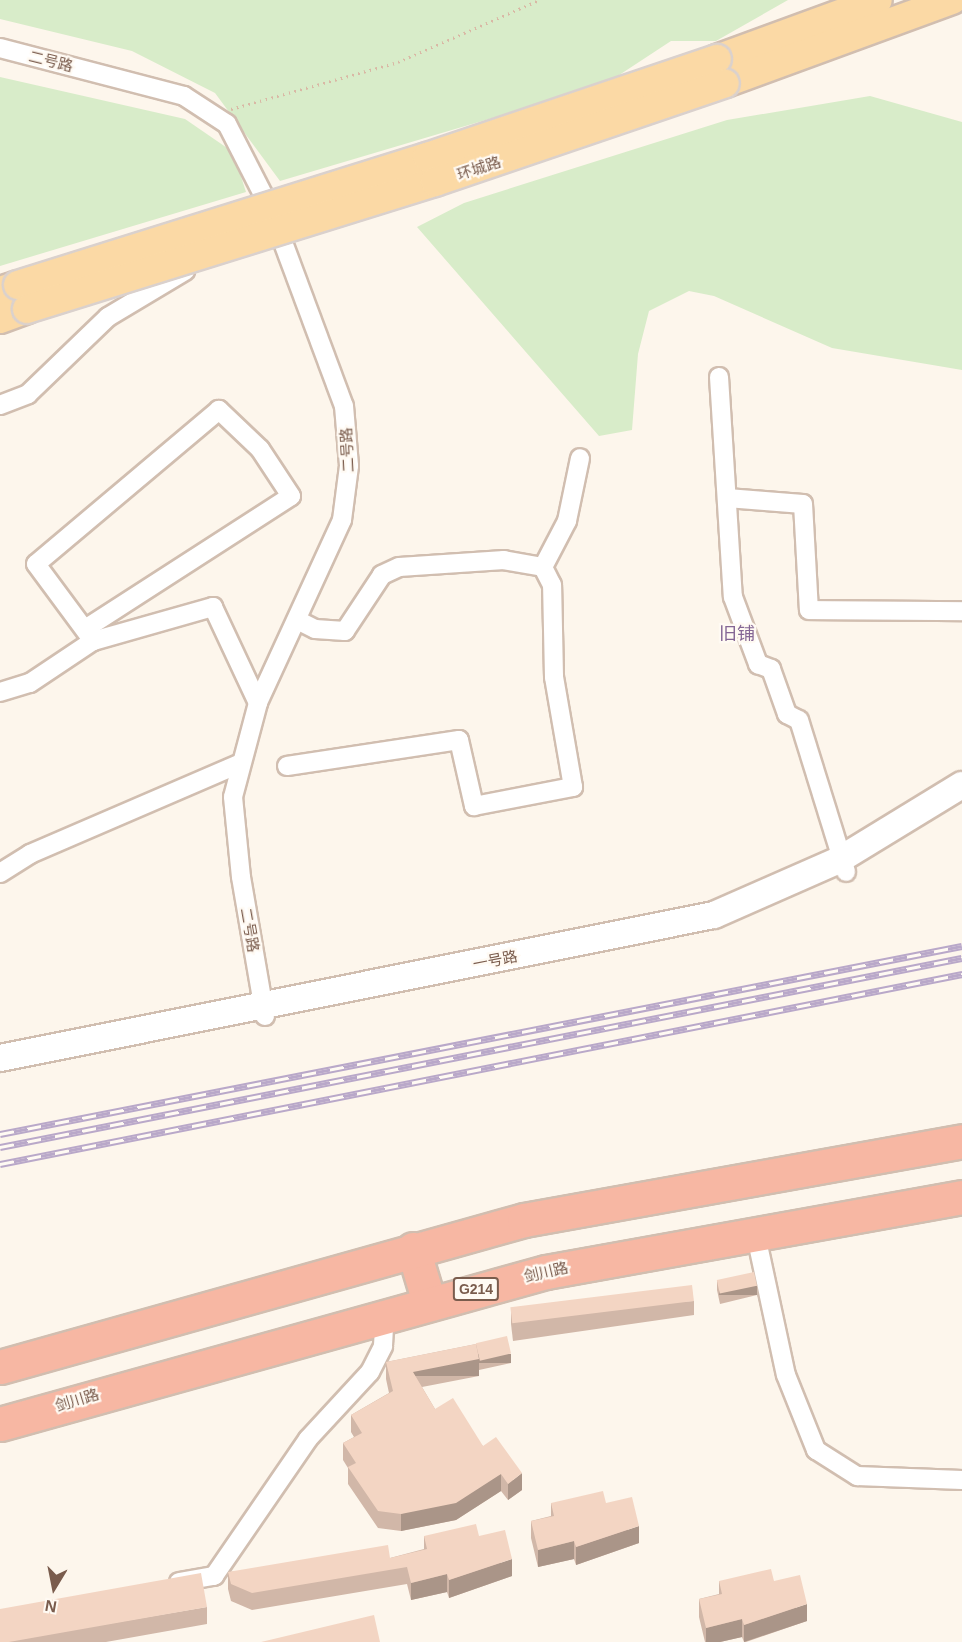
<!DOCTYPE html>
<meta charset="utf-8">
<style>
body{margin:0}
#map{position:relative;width:962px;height:1642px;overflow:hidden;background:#fdf6ec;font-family:Arial,"Noto Sans SC",sans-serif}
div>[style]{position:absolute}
.green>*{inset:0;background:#d8ecc9}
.path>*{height:3px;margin-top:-1.5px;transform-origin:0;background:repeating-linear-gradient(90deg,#d9b8a5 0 1.5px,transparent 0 6px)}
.roads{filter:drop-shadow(2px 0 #d1beb0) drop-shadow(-2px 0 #d1beb0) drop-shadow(0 2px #d1beb0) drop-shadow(0 -2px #d1beb0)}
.street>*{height:18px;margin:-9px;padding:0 9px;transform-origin:9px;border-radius:9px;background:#fff}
.secondary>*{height:26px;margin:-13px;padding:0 13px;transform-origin:13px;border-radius:13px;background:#fff}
.primary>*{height:28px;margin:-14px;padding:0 14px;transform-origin:14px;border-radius:14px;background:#fbd9a5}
.highway>*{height:33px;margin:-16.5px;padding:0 16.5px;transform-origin:16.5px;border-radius:16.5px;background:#f7b7a3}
.rail>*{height:7px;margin-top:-3.5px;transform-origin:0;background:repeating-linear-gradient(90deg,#fffaf3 0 14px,#b9a8c9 0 28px);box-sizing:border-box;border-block:2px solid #b9a8c9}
.bridges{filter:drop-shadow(2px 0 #dad1cd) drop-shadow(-2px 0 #dad1cd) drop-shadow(0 2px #dad1cd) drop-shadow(0 -2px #dad1cd)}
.primary-bridge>*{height:28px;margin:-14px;padding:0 14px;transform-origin:14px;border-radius:14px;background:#fbd9a5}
.wall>*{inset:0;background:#d1b7a8}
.shaded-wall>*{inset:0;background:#aa9588;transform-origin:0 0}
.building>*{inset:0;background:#f3d5c3;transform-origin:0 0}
span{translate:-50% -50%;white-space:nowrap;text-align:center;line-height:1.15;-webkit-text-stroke:4.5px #fffaf3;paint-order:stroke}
.shield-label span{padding:2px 4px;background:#fffaf3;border:2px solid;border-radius:4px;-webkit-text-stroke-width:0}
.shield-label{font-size:14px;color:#7a5c4d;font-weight:700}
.street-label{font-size:15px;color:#7a5c4d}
.quarter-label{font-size:18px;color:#846695}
.north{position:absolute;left:24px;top:1558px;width:60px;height:60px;-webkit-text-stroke:4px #fffaf3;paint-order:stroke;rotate:190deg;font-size:16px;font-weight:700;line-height:24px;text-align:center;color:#7a5c4d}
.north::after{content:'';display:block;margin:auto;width:21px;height:27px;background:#7a5c4d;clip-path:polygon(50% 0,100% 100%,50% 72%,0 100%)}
</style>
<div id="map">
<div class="green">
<div style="clip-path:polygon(0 0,788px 0,716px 41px,671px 41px,604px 85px,280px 181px,215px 93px,132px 51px,0 19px)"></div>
<div style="clip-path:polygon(0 77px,185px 119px,233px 152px,246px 192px,0 266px)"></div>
<div style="clip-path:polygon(870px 96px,962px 122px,962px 370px,832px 348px,714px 296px,689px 291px,649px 311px,638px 354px,632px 430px,599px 436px,417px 227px,464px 203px,727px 120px)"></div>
</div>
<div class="path">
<div style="left:231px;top:109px;width:173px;rotate:-15.7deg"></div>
<div style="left:398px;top:62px;width:154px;rotate:-23.7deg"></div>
</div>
<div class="roads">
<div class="street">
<div style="left:0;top:48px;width:190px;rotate:14.6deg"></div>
<div style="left:184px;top:96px;width:51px;rotate:33.1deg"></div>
<div style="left:227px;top:124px;width:97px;rotate:62.9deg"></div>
<div style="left:271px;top:210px;width:209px;rotate:69.6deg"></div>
<div style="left:344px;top:406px;width:60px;rotate:85.2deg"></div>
<div style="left:349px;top:466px;width:54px;rotate:97.4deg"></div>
<div style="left:342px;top:520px;width:201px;rotate:114.7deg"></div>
<div style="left:258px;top:703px;width:97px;rotate:104.9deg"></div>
<div style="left:233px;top:797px;width:80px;rotate:84.3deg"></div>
<div style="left:241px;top:877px;width:141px;rotate:80.2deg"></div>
<div style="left:719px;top:377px;width:220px;rotate:86.4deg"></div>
<div style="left:733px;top:597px;width:72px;rotate:69.5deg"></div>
<div style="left:758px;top:664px;width:14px;rotate:21deg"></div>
<div style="left:771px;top:669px;width:48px;rotate:70.4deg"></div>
<div style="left:787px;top:714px;width:13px;rotate:27deg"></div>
<div style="left:799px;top:720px;width:159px;rotate:72.8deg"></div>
<div style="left:0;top:405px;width:30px;rotate:-21deg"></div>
<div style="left:28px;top:394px;width:111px;rotate:-43.9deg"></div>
<div style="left:108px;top:317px;width:90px;rotate:-30.9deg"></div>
<div style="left:727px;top:498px;width:76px;rotate:4.5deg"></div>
<div style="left:803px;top:504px;width:106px;rotate:86.8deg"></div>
<div style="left:809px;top:610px;width:153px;rotate:0.4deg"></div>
<div style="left:543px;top:567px;width:52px;rotate:-62.4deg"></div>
<div style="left:567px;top:521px;width:64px;rotate:-78.3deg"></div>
<div style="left:85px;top:629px;width:245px;rotate:-32.8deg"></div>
<div style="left:291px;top:496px;width:56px;rotate:-123.4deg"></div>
<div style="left:260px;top:449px;width:57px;rotate:-136.4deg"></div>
<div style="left:219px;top:410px;width:239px;rotate:139.9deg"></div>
<div style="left:36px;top:564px;width:96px;rotate:53.5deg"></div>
<div style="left:93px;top:641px;width:125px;rotate:-15.8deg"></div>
<div style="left:213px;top:607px;width:106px;rotate:64.9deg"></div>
<div style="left:0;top:692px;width:31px;rotate:-17deg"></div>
<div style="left:30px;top:683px;width:76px;rotate:-33.7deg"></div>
<div style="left:287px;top:766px;width:174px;rotate:-8.6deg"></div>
<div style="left:459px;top:740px;width:68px;rotate:77.2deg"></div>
<div style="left:474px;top:806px;width:101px;rotate:-10.9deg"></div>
<div style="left:573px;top:787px;width:112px;rotate:-99.8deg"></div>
<div style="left:554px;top:677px;width:92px;rotate:-91.2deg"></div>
<div style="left:552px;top:585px;width:20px;rotate:-117deg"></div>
<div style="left:543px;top:567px;width:40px;rotate:-170deg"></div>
<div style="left:504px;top:560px;width:105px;rotate:176.2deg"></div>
<div style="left:399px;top:567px;width:19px;rotate:155deg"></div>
<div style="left:382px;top:575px;width:67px;rotate:123.5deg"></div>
<div style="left:345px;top:631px;width:30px;rotate:-176deg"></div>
<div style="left:315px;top:629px;width:20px;rotate:-153deg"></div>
<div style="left:0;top:873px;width:36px;rotate:-32deg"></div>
<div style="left:30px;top:854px;width:228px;rotate:-23.3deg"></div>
<div style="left:755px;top:1231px;width:147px;rotate:77.9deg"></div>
<div style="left:786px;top:1375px;width:81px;rotate:68.2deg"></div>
<div style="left:816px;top:1450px;width:49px;rotate:32.4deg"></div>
<div style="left:857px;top:1476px;width:105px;rotate:2.2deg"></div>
<div style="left:179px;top:1582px;width:36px;rotate:-10deg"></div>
<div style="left:214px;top:1576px;width:166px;rotate:-55.5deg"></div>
<div style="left:308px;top:1439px;width:91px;rotate:-47.2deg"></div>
<div style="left:370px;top:1372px;width:29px;rotate:-63deg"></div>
<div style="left:383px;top:1346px;width:33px;rotate:-87deg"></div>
</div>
<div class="secondary">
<div style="left:0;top:1058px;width:728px;rotate:-11.33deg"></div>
<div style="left:714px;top:915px;width:137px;rotate:-23.7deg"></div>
<div style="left:839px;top:860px;width:144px;rotate:-31.4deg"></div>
</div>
<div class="primary">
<div style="left:717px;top:59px;width:171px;rotate:-20.1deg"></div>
<div style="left:725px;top:83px;width:242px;rotate:-20.1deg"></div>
<div style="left:0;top:291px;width:19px;rotate:-18deg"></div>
<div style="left:0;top:319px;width:29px;rotate:-20deg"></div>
</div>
<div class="highway">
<div style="left:413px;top:1249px;width:55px;rotate:73.2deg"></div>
<div style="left:0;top:1367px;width:544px;rotate:-15.67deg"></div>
<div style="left:524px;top:1220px;width:445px;rotate:-10.2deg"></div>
<div style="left:0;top:1424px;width:567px;rotate:-15.56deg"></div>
<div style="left:546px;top:1272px;width:423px;rotate:-10.2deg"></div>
</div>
</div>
<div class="rail">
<div style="left:0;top:1134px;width:980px;rotate:-11.06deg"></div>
<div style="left:0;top:1147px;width:980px;rotate:-11.12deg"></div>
<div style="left:0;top:1164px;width:981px;rotate:-11.17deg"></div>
</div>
<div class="bridges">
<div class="primary-bridge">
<div style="left:18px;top:285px;width:429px;rotate:-17.4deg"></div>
<div style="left:427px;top:157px;width:306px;rotate:-18.7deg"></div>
<div style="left:27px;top:309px;width:427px;rotate:-17.3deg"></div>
<div style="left:435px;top:182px;width:306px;rotate:-18.8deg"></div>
</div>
</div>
<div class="wall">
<div style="clip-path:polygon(717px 1281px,757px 1295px,720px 1304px,717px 1290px)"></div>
<div style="clip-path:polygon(694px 1301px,694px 1315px,513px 1341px,511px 1324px,511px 1311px)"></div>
<div style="clip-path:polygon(476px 1344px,511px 1363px,479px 1370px,479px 1366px,479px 1376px,422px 1387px,435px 1409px,483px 1446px,522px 1490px,508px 1500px,501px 1491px,456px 1520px,401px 1531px,378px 1528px,348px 1484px,348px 1468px,343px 1460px,343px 1443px,354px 1437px,351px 1432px,351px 1415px,389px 1393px,386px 1379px,386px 1362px)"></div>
<div style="clip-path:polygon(551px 1503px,606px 1503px,639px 1543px,576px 1565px,574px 1559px,538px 1567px,531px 1538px,531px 1521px,551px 1516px)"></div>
<div style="clip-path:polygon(424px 1536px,479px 1536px,512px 1576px,449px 1598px,447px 1592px,411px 1600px,407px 1584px,252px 1610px,231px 1601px,228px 1589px,228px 1572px,390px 1558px,424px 1549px)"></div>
<div style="clip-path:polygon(719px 1581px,774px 1581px,807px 1621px,746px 1642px,744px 1642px,742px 1637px,720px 1642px,705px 1642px,699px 1617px,699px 1599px,719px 1594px)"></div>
<div style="clip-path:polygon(207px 1607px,207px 1624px,106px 1642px,0 1642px)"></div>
</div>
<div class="shaded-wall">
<div style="left:757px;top:1286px;width:9px;height:38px;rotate:90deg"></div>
<div style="left:511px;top:1354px;width:9px;height:33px;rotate:90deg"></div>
<div style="left:479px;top:1359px;width:17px;height:67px;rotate:90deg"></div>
<div style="clip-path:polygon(522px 1473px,522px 1490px,508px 1500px,508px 1484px)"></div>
<div style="clip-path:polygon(501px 1474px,501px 1491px,456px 1520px,401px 1531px,401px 1514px)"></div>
<div style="clip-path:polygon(639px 1526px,639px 1543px,576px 1565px,576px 1547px)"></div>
<div style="clip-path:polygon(574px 1541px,574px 1559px,538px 1567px,538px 1550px)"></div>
<div style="clip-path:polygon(512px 1559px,512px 1576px,449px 1598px,449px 1580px)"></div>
<div style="clip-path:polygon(447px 1574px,447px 1592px,411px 1600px,411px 1583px)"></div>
<div style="clip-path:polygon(807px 1604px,807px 1621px,744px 1642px,744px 1625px)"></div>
<div style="clip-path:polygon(742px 1619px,742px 1637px,720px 1642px,706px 1642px,706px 1628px)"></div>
</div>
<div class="building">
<div style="left:754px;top:1272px;width:14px;height:38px;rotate:78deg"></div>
<div style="left:692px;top:1285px;width:16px;height:183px;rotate:83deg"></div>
<div style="left:507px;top:1336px;width:18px;height:32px;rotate:77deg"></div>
<div style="clip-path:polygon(476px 1344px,479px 1359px,413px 1372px,435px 1409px,453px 1398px,483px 1446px,496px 1437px,522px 1473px,508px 1484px,501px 1474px,456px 1503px,401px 1514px,378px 1511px,348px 1467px,356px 1463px,343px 1443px,362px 1433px,351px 1415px,393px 1391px,386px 1362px)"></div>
<div style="clip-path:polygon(603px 1491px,606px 1503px,632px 1497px,639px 1526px,576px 1547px,574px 1541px,538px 1550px,531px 1521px,554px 1516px,551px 1503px)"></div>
<div style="clip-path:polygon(476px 1524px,479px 1536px,505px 1530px,512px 1559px,449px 1580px,447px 1574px,411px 1583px,407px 1567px,252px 1593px,231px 1584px,228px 1572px,388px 1545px,390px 1558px,427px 1549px,424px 1536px)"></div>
<div style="clip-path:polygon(771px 1569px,774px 1581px,800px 1575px,807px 1604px,744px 1625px,742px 1619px,706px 1628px,699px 1599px,722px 1594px,719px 1581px)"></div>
<div style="clip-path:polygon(201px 1573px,207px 1607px,9px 1642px,0 1642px,0 1609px)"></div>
<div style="clip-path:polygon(374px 1615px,380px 1642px,261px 1642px)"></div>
</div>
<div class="shield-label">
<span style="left:476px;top:1289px">G214</span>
</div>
<div class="street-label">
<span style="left:51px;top:61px;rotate:14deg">二号路</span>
<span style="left:479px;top:168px;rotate:-18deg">环城路</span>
<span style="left:347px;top:450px;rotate:-93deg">二号路</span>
<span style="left:250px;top:930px;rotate:80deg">二号路</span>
<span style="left:495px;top:960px;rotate:-11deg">一号路</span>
<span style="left:546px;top:1272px;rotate:-13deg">剑川路</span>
<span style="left:77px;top:1400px;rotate:-17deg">剑川路</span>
</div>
<div class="quarter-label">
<span style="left:737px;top:634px">旧铺</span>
</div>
<div class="north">N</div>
</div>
